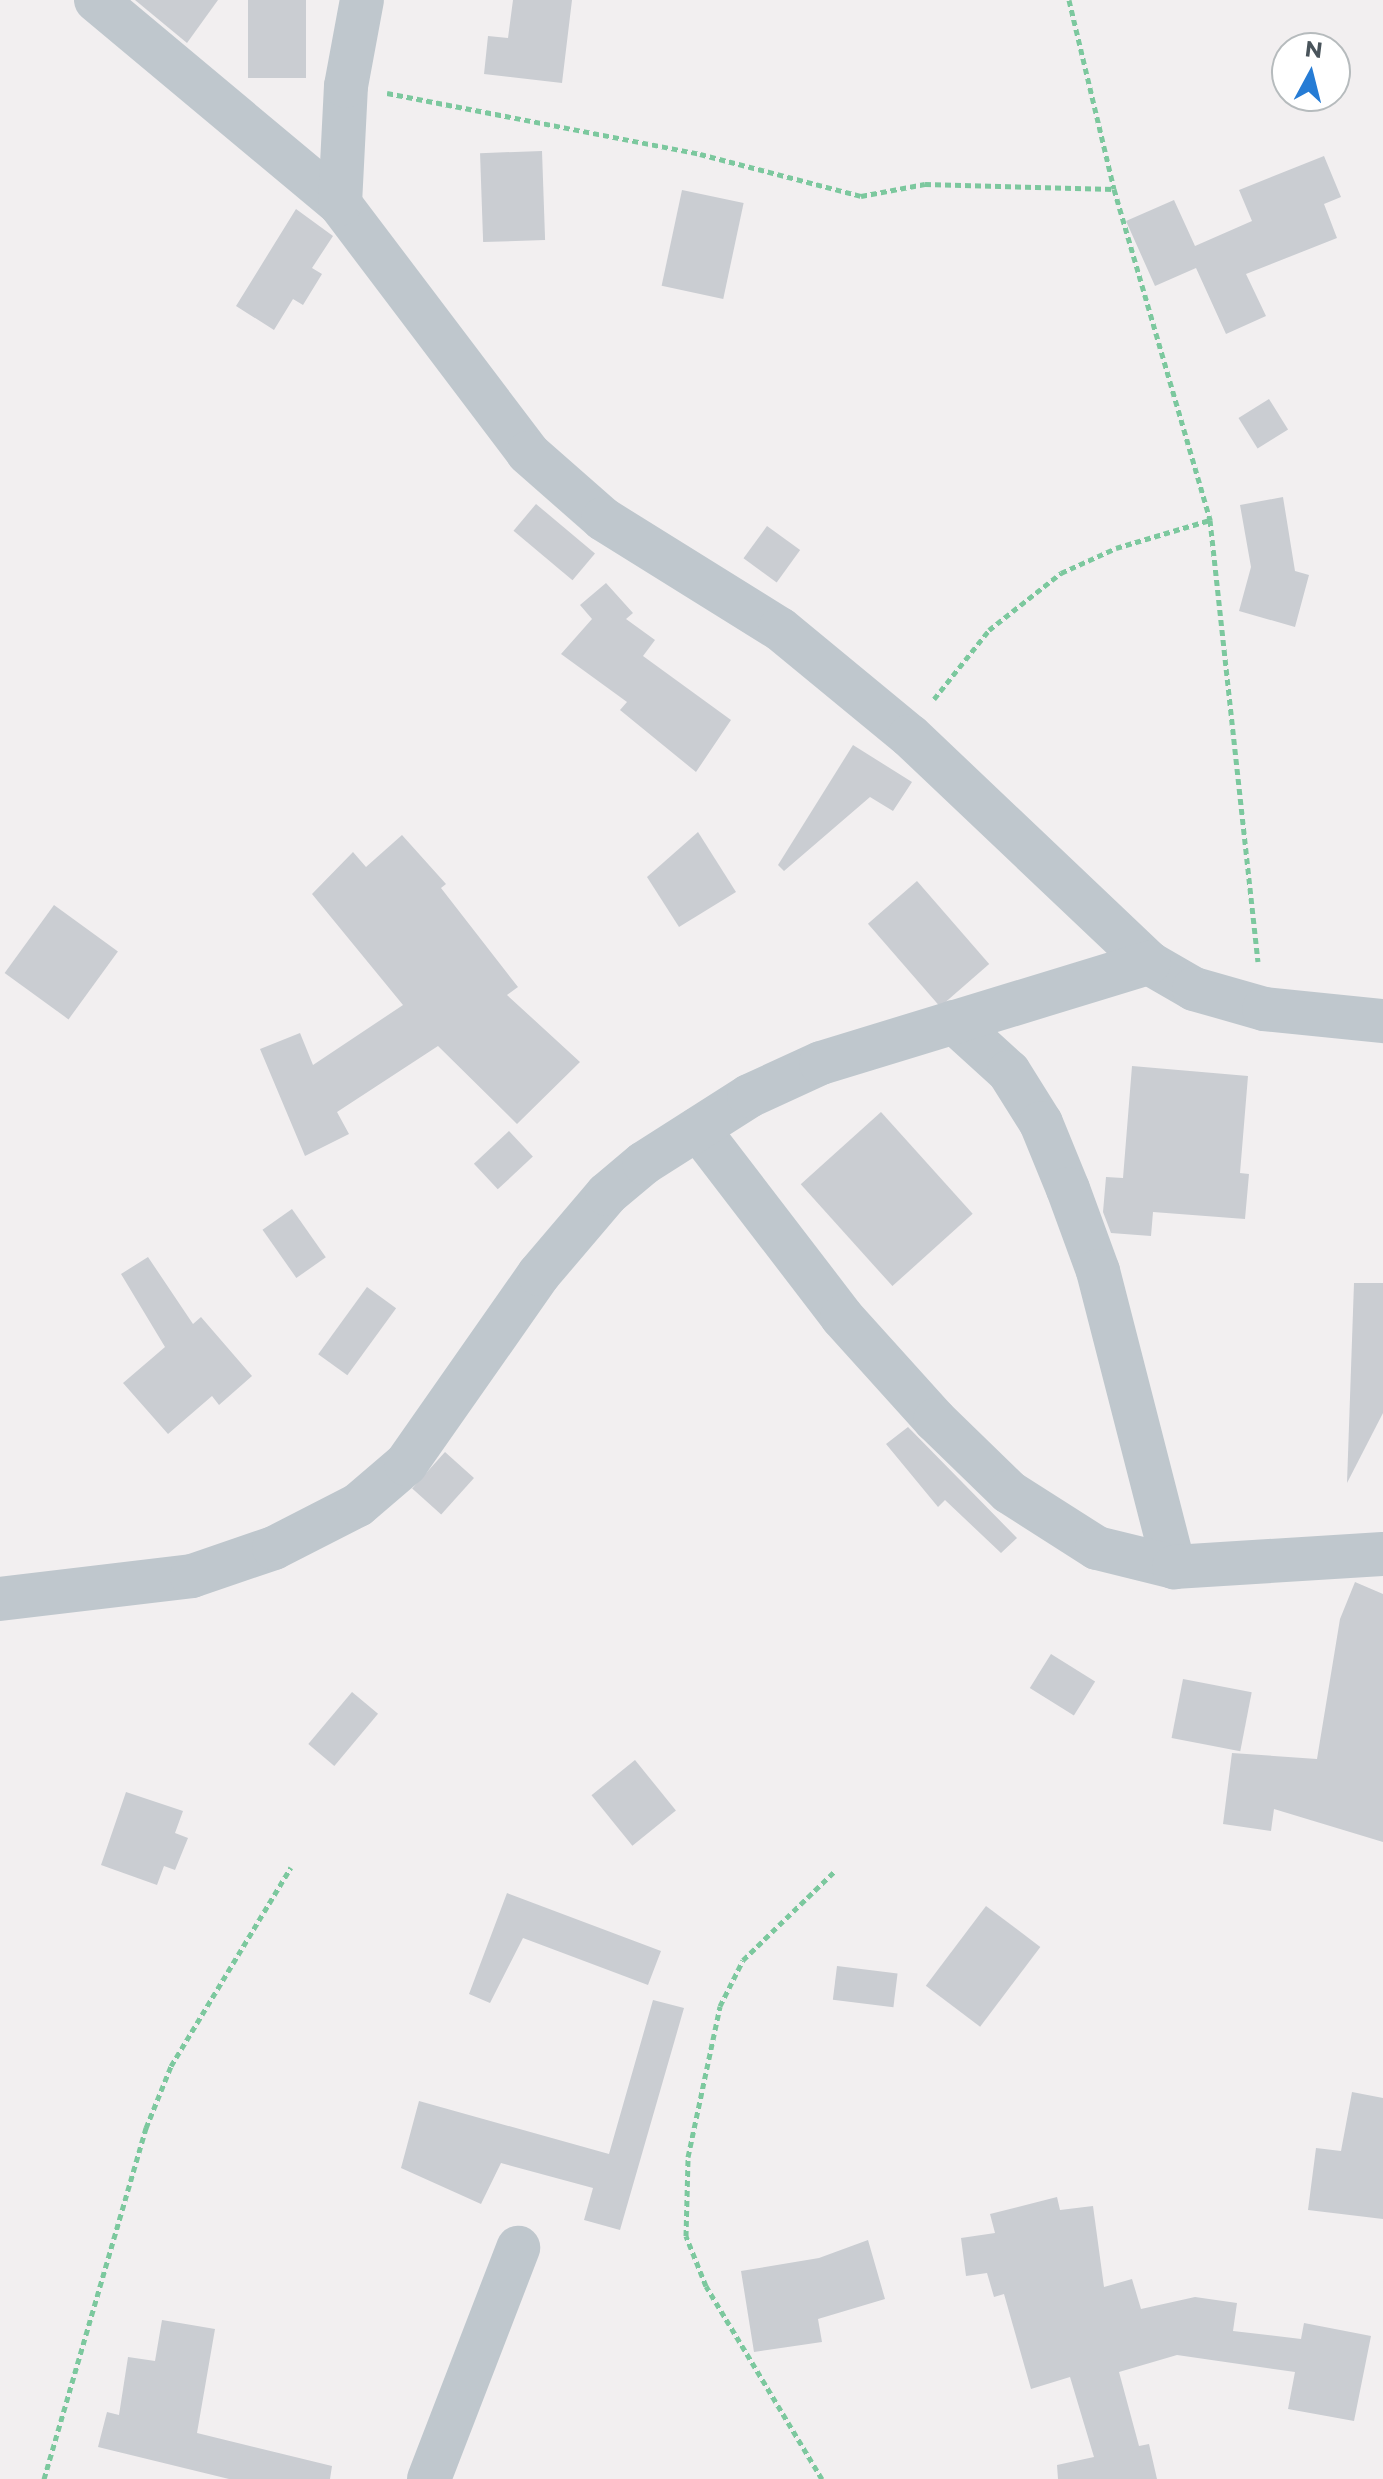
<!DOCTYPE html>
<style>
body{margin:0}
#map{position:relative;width:1383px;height:2479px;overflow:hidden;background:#f2eff0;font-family:Montserrat,sans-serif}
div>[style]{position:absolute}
.building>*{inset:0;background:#cacdd2;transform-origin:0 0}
.path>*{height:5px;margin-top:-2.5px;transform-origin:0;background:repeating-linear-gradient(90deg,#7cc89e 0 6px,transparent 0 10px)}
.minor>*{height:44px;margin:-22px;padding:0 22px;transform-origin:22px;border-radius:22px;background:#bfc7cd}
span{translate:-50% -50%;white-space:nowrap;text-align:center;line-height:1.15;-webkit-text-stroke:8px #fff;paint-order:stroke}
.north{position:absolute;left:1271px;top:32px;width:80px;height:80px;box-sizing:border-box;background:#fff;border:2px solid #b6bbbd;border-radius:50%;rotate:7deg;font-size:22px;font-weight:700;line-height:32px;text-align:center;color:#49545b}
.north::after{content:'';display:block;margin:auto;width:28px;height:36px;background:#267cd5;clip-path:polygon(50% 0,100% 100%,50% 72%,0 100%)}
</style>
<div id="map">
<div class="building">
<div style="clip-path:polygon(135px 0,218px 0,187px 43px)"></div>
<div style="left:248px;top:0;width:58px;height:78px"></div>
<div style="clip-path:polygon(513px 0,572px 0,562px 83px,484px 74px,488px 36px,508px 38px)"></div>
<div style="left:542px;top:151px;width:89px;height:62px;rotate:88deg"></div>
<div style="clip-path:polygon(1324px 156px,1341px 197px,1324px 204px,1337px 238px,1246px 274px,1266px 316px,1226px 334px,1196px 268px,1155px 286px,1126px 221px,1174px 200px,1195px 246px,1252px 221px,1239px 190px)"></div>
<div style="left:682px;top:190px;width:63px;height:98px;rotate:12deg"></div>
<div style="clip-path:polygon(296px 209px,333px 236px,312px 268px,322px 274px,303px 305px,293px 299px,274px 330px,236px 306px)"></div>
<div style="left:1269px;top:399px;width:36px;height:36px;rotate:58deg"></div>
<div style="clip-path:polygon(1283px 497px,1295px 571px,1309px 575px,1295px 627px,1239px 611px,1251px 567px,1240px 505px)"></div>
<div style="left:536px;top:504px;width:77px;height:35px;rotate:40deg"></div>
<div style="left:767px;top:526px;width:41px;height:40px;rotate:36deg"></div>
<div style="clip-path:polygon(606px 583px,633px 613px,626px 619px,655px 640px,643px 656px,731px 720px,696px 772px,620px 710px,627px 702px,561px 654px,592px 619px,580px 605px)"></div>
<div style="clip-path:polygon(853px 745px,912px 782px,893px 811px,870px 797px,784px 871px,778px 865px)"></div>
<div style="clip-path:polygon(698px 832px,736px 892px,679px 927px,647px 877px)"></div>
<div style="clip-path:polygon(402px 835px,446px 884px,441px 888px,518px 987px,507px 995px,580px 1062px,517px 1124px,438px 1046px,337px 1112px,349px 1134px,305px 1156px,260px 1049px,300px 1033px,313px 1065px,403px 1005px,312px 894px,353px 852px,366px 867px)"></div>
<div style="left:917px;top:881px;width:110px;height:65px;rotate:49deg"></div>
<div style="left:54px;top:905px;width:79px;height:84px;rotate:36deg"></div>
<div style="clip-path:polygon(1132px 1066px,1248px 1076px,1240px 1173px,1249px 1174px,1245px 1219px,1153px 1212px,1151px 1236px,1111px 1233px,1103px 1212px,1106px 1177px,1123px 1178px)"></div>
<div style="left:881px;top:1112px;width:137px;height:108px;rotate:48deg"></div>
<div style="left:509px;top:1131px;width:35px;height:48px;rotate:47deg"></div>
<div style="left:292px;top:1209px;width:59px;height:36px;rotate:55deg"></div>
<div style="clip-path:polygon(148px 1257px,193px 1324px,201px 1317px,252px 1376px,219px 1405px,212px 1396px,168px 1434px,123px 1383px,165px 1347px,121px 1274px)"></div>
<div style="clip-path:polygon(1354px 1283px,1383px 1283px,1383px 1413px,1347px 1483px)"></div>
<div style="left:367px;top:1287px;width:36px;height:83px;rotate:36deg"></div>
<div style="clip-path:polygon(908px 1427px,1017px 1538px,1001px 1553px,945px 1500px,938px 1507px,886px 1444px)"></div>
<div style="left:445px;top:1452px;width:39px;height:49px;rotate:42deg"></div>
<div style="clip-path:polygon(1355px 1582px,1383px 1594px,1383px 1842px,1274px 1809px,1271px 1831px,1223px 1824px,1232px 1753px,1317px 1759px,1340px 1619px)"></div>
<div style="left:1051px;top:1654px;width:52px;height:40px;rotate:32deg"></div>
<div style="left:1183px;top:1679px;width:70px;height:60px;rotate:11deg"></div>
<div style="left:352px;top:1692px;width:34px;height:68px;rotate:40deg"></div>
<div style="left:635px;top:1760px;width:65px;height:56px;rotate:51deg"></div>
<div style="clip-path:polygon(126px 1792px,183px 1811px,175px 1833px,188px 1838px,175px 1870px,164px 1866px,157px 1885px,101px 1865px)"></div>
<div style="clip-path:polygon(507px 1893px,661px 1951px,648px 1985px,523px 1938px,490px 2003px,469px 1994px)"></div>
<div style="left:986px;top:1906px;width:68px;height:100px;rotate:37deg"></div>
<div style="left:837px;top:1966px;width:61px;height:34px;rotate:7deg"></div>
<div style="clip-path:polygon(653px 2000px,684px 2008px,620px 2230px,584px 2220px,593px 2188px,501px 2163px,481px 2204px,401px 2168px,419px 2101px,609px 2154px)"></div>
<div style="clip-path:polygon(1352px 2092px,1383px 2098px,1383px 2219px,1308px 2210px,1316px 2148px,1341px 2151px)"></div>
<div style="clip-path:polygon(1057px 2197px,1060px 2210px,1093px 2206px,1104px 2287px,1132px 2279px,1141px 2309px,1195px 2297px,1237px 2303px,1233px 2331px,1301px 2339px,1304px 2323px,1371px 2336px,1354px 2421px,1288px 2409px,1295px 2372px,1177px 2355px,1119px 2372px,1139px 2446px,1149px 2444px,1157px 2479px,1058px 2479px,1057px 2465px,1094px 2457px,1070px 2377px,1031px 2389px,1004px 2294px,994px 2297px,987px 2273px,966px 2276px,961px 2238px,995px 2233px,990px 2214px)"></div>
<div style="clip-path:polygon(868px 2240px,885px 2299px,818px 2319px,822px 2342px,754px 2352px,741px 2271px,819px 2258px)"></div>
<div style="clip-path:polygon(162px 2320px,215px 2329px,197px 2433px,332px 2466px,330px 2479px,229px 2479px,98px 2447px,107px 2412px,119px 2415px,128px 2357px,155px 2361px)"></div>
</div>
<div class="path">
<div style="left:1069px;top:0;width:194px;rotate:76.6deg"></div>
<div style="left:1114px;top:189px;width:345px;rotate:73.8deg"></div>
<div style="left:1210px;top:520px;width:444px;rotate:83.8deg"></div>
<div style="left:387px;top:93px;width:319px;rotate:11deg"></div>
<div style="left:700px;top:154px;width:166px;rotate:14.6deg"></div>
<div style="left:861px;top:196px;width:65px;rotate:-10.6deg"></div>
<div style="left:925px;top:184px;width:189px;rotate:1.5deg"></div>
<div style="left:934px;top:699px;width:88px;rotate:-51.4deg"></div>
<div style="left:989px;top:630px;width:92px;rotate:-38.4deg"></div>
<div style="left:1061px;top:573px;width:60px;rotate:-24.4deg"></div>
<div style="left:1116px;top:548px;width:98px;rotate:-16.6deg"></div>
<div style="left:44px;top:2479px;width:366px;rotate:-73.8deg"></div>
<div style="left:146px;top:2128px;width:67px;rotate:-68deg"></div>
<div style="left:171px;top:2066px;width:232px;rotate:-58.9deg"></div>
<div style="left:822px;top:2479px;width:225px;rotate:-121deg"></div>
<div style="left:706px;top:2286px;width:54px;rotate:-111.8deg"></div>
<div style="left:686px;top:2236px;width:79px;rotate:-88.5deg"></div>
<div style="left:688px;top:2157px;width:154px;rotate:-78deg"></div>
<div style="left:720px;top:2006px;width:51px;rotate:-63.4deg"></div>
<div style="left:743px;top:1960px;width:129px;rotate:-44.1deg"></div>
</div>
<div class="minor">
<div style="left:96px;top:0;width:318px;rotate:39.9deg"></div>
<div style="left:340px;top:204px;width:312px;rotate:52.9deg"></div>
<div style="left:528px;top:453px;width:100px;rotate:41.3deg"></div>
<div style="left:603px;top:519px;width:208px;rotate:31.9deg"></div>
<div style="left:780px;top:629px;width:168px;rotate:39.5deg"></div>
<div style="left:910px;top:736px;width:330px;rotate:43.5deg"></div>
<div style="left:1149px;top:963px;width:52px;rotate:30deg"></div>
<div style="left:1194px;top:989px;width:73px;rotate:15.9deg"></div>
<div style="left:1264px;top:1009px;width:120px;rotate:5.8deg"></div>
<div style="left:340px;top:204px;width:118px;rotate:-87.1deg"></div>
<div style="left:346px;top:86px;width:87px;rotate:-79.5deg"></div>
<div style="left:954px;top:1022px;width:74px;rotate:42.3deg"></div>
<div style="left:1009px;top:1072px;width:60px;rotate:57.9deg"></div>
<div style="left:1041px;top:1123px;width:71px;rotate:67.8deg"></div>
<div style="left:1068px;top:1189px;width:87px;rotate:69.9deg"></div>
<div style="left:1098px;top:1271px;width:306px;rotate:75.6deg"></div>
<div style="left:698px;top:1129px;width:237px;rotate:52.5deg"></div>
<div style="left:842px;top:1317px;width:139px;rotate:47.9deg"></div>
<div style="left:935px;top:1420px;width:103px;rotate:44.2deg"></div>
<div style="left:1009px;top:1492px;width:104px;rotate:32.5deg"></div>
<div style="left:1097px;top:1548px;width:79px;rotate:13.9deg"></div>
<div style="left:1174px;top:1567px;width:209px;rotate:-3.6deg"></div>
<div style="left:0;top:1599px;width:193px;rotate:-6.8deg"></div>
<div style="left:192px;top:1576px;width:87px;rotate:-18.9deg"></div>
<div style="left:274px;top:1548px;width:94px;rotate:-27.1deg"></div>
<div style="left:358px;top:1505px;width:63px;rotate:-40.5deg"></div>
<div style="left:406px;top:1464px;width:232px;rotate:-55deg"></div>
<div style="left:539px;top:1274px;width:105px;rotate:-49.6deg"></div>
<div style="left:607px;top:1194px;width:48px;rotate:-40deg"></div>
<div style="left:644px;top:1163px;width:125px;rotate:-32.5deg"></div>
<div style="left:749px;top:1096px;width:79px;rotate:-24.6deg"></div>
<div style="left:821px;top:1063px;width:343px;rotate:-17deg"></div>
<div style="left:429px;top:2479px;width:248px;rotate:-68.9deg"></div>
</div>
<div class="north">N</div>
</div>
